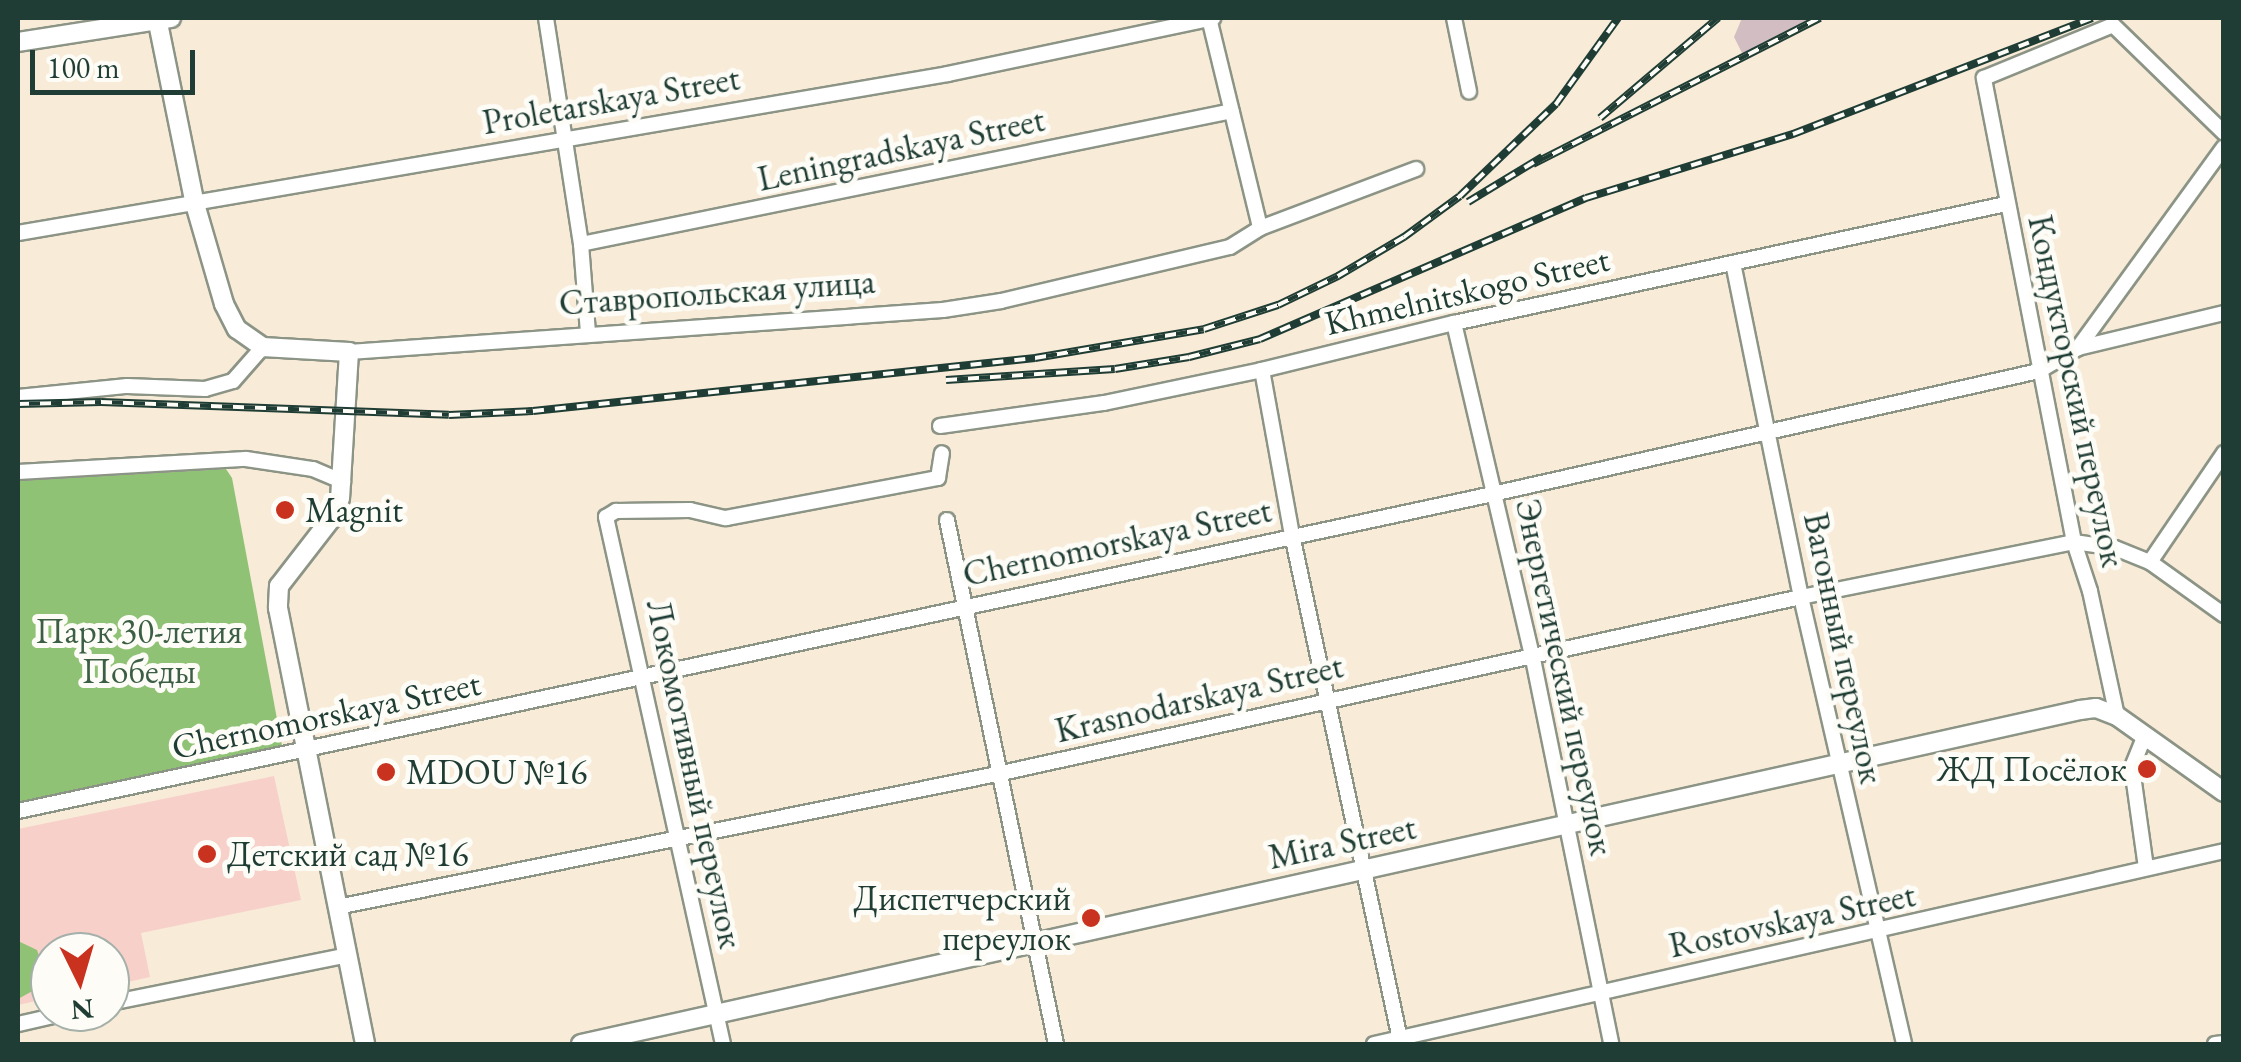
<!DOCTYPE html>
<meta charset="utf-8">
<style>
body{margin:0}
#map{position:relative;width:2241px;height:1062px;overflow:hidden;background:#f8ebd8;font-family:"EB Garamond",serif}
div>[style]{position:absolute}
.built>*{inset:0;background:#f7d0ca}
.industrial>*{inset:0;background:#d2bec2}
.green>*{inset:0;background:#8fc274}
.roads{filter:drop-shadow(2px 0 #8c9486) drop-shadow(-2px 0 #8c9486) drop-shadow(0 2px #8c9486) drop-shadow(0 -2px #8c9486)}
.street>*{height:14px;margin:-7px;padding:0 7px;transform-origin:7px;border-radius:7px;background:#fff}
.secondary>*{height:18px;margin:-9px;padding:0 9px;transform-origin:9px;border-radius:9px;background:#fff}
.rail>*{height:8px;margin-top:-4px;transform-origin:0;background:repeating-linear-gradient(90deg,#fdfcf7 0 11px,#1f3d34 0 22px);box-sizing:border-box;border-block:2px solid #1f3d34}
.dots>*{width:28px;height:28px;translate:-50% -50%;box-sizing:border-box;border:5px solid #fdfcf7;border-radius:50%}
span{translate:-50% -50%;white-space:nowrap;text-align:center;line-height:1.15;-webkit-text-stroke:10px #fdfcf7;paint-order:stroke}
.street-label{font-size:35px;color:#1f3d34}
.poi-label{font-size:35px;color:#1f3d34}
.left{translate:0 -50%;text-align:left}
.right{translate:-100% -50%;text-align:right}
.park-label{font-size:35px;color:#3b5e44}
.frame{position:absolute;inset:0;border:20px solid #1f3d34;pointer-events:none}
.north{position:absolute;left:30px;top:932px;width:100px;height:100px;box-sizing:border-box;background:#fdfcf7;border:2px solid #a4b0a9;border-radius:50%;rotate:175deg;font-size:28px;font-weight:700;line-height:40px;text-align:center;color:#1f3d34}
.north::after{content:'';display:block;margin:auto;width:35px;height:45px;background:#c8321e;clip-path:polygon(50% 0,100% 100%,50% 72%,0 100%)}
.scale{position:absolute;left:30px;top:50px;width:165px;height:45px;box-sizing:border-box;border:5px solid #1f3d34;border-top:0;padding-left:12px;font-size:30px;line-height:35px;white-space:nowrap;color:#1f3d34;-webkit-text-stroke:8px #fdfcf7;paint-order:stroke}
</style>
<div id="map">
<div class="built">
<div style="clip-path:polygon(274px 776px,301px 900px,141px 933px,150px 977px,110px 986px,110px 952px,50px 952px,50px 998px,18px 1005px,18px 829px)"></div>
</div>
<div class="industrial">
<div style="clip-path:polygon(1742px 18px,1815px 18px,1743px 55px,1734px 37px)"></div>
</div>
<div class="green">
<div style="clip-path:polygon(226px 469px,232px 478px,283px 751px,18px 805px,18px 481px)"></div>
<div style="clip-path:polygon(18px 941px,37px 950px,44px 970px,38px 988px,18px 999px)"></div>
</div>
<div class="roads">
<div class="street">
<div style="left:546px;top:18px;width:229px;rotate:81.2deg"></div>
<div style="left:581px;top:244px;width:88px;rotate:85.5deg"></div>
<div style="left:1209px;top:18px;width:216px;rotate:76.3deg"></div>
<div style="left:1454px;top:18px;width:75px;rotate:78.4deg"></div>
<div style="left:18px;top:233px;width:943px;rotate:-9.7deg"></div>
<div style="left:948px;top:74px;width:271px;rotate:-11.9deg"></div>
<div style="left:581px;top:244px;width:664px;rotate:-11.55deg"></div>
<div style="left:1733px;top:263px;width:341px;rotate:78.5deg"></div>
<div style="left:1801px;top:597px;width:459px;rotate:77deg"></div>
<div style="left:1454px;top:323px;width:345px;rotate:76.8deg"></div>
<div style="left:1533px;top:659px;width:393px;rotate:78.5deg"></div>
<div style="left:2078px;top:348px;width:248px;rotate:-54deg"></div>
<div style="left:349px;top:352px;width:595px;rotate:-4.04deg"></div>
<div style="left:943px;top:310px;width:59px;rotate:-8.8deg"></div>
<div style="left:1001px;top:301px;width:235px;rotate:-13.3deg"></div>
<div style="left:1230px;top:247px;width:36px;rotate:-32deg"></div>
<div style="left:1260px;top:228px;width:167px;rotate:-20.7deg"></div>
<div style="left:1262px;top:370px;width:168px;rotate:79.7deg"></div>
<div style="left:1292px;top:535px;width:521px;rotate:77.91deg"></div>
<div style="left:18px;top:397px;width:110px;rotate:-5.8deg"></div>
<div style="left:127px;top:386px;width:78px;rotate:2.2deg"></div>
<div style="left:205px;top:389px;width:29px;rotate:-16deg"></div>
<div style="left:233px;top:381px;width:45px;rotate:-48.6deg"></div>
<div style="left:940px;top:426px;width:166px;rotate:-8deg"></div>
<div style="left:1104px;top:403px;width:161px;rotate:-11.8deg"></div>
<div style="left:1262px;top:370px;width:198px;rotate:-13.8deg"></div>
<div style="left:1454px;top:323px;width:565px;rotate:-12.17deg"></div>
<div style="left:18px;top:472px;width:228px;rotate:-3.3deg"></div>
<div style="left:246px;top:459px;width:68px;rotate:8.5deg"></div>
<div style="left:313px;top:469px;width:33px;rotate:23deg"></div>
<div style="left:947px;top:520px;width:535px;rotate:78.25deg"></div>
<div style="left:2150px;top:562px;width:132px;rotate:-55.8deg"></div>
<div style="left:2117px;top:716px;width:128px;rotate:-102.2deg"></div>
<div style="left:2090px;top:591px;width:52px;rotate:-108.1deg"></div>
<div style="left:2074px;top:542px;width:473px;rotate:-101deg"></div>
<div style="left:1984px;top:78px;width:139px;rotate:-22.3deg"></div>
<div style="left:2113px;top:25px;width:155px;rotate:44.2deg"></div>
<div style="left:2145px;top:735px;width:35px;rotate:112deg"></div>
<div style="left:2132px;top:768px;width:101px;rotate:82deg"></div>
<div style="left:18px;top:811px;width:1513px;rotate:-12.13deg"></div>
<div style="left:1497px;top:493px;width:556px;rotate:-12.69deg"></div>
<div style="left:2039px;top:371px;width:45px;rotate:-30.5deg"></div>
<div style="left:2078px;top:348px;width:150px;rotate:-13.5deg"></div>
<div style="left:337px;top:907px;width:673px;rotate:-11.39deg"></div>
<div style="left:997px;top:774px;width:823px;rotate:-12.42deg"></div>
<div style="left:1801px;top:597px;width:278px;rotate:-11.4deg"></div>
<div style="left:2074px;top:542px;width:41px;rotate:8.3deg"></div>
<div style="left:2115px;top:548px;width:38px;rotate:22deg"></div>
<div style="left:2150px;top:562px;width:91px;rotate:35.6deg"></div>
<div style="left:110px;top:1003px;width:242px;rotate:-11.4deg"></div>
<div style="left:18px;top:1024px;width:54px;rotate:-12.8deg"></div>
<div style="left:723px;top:1044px;width:540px;rotate:-102.52deg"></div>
<div style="left:606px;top:517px;width:12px;rotate:-31deg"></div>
<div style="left:616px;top:511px;width:74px;rotate:-0.8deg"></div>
<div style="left:690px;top:510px;width:37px;rotate:13deg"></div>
<div style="left:726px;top:518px;width:216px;rotate:-10.7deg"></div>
<div style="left:938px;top:478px;width:25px;rotate:-81deg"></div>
<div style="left:1374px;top:1044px;width:872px;rotate:-12.79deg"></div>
<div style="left:2215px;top:1044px;width:9px;rotate:-6deg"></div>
</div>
<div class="secondary">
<div style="left:157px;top:18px;width:190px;rotate:78.5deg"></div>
<div style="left:195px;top:204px;width:104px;rotate:73.8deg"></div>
<div style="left:224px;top:304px;width:28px;rotate:63deg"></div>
<div style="left:237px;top:329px;width:32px;rotate:35deg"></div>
<div style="left:263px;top:347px;width:86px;rotate:3.3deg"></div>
<div style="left:349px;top:352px;width:146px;rotate:93.5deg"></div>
<div style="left:340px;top:498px;width:23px;rotate:113deg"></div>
<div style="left:331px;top:519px;width:85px;rotate:127.8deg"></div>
<div style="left:279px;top:586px;width:22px;rotate:93deg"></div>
<div style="left:278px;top:608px;width:445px;rotate:78.7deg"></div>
<div style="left:18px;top:42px;width:155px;rotate:-8.9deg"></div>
<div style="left:581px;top:1044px;width:1536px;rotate:-12.56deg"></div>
<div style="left:2080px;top:710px;width:16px;rotate:-7deg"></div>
<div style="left:2096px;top:708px;width:22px;rotate:21deg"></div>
<div style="left:2117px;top:716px;width:131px;rotate:35.4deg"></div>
</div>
</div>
<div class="rail">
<div style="left:1600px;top:118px;width:155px;rotate:-40.3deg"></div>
<div style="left:1533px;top:164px;width:322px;rotate:-27deg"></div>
<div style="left:1468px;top:202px;width:87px;rotate:-31.3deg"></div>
<div style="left:946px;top:380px;width:169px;rotate:-3.7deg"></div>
<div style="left:1115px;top:369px;width:75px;rotate:-9.2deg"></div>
<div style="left:1189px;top:357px;width:73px;rotate:-14.2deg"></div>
<div style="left:1260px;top:339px;width:355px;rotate:-23.4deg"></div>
<div style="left:1586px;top:198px;width:217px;rotate:-17.2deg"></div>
<div style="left:1793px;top:134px;width:321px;rotate:-21.2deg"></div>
<div style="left:18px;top:404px;width:83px;rotate:-1.4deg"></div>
<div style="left:101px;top:402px;width:348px;rotate:2.1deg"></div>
<div style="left:449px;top:415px;width:84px;rotate:-2.7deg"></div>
<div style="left:533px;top:411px;width:505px;rotate:-6.03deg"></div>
<div style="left:1035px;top:358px;width:171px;rotate:-9.7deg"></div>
<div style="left:1204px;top:329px;width:78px;rotate:-18deg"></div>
<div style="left:1278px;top:305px;width:67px;rotate:-25.8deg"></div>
<div style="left:1338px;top:276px;width:77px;rotate:-30.6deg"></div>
<div style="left:1404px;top:237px;width:69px;rotate:-36.2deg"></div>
<div style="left:1460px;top:196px;width:133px;rotate:-43.8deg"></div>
<div style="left:1556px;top:104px;width:106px;rotate:-54.2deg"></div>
</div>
<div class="dots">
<div style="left:285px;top:510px;background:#c8321e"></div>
<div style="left:2147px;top:769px;background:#c8321e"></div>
<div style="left:386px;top:772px;background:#c8321e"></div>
<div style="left:207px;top:854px;background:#c8321e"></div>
<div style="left:1091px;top:918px;background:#c8321e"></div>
</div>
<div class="street-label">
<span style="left:611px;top:100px;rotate:-10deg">Proletarskaya Street</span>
<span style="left:901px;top:149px;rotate:-12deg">Leningradskaya Street</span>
<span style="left:1467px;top:291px;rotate:-13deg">Khmelnitskogo Street</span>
<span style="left:717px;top:292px;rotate:-4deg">Ставропольская улица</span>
<span style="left:2077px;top:391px;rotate:78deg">Кондукторский переулок</span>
<span style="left:1117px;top:542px;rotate:-12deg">Chernomorskaya Street</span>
<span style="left:1844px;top:648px;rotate:78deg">Вагонный переулок</span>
<span style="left:1565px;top:677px;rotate:78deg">Энергетический переулок</span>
<span style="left:1199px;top:698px;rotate:-13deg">Krasnodarskaya Street</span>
<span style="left:326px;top:715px;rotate:-12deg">Chernomorskaya Street</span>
<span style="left:695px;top:774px;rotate:78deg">Локомотивный переулок</span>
<span style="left:1342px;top:842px;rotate:-12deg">Mira Street</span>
<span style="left:1792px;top:920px;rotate:-12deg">Rostovskaya Street</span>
</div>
<div class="poi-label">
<span class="left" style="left:305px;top:510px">Magnit</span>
<span class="right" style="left:2127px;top:769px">ЖД Посёлок</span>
<span class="left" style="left:406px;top:772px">MDOU №16</span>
<span class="left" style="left:227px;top:854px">Детский сад №16</span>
<span class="right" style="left:1071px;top:918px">Диспетчерский<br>переулок</span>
</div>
<div class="park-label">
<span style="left:139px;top:651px">Парк 30-летия<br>Победы</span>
</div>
<div class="frame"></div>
<div class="north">N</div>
<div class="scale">100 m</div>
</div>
